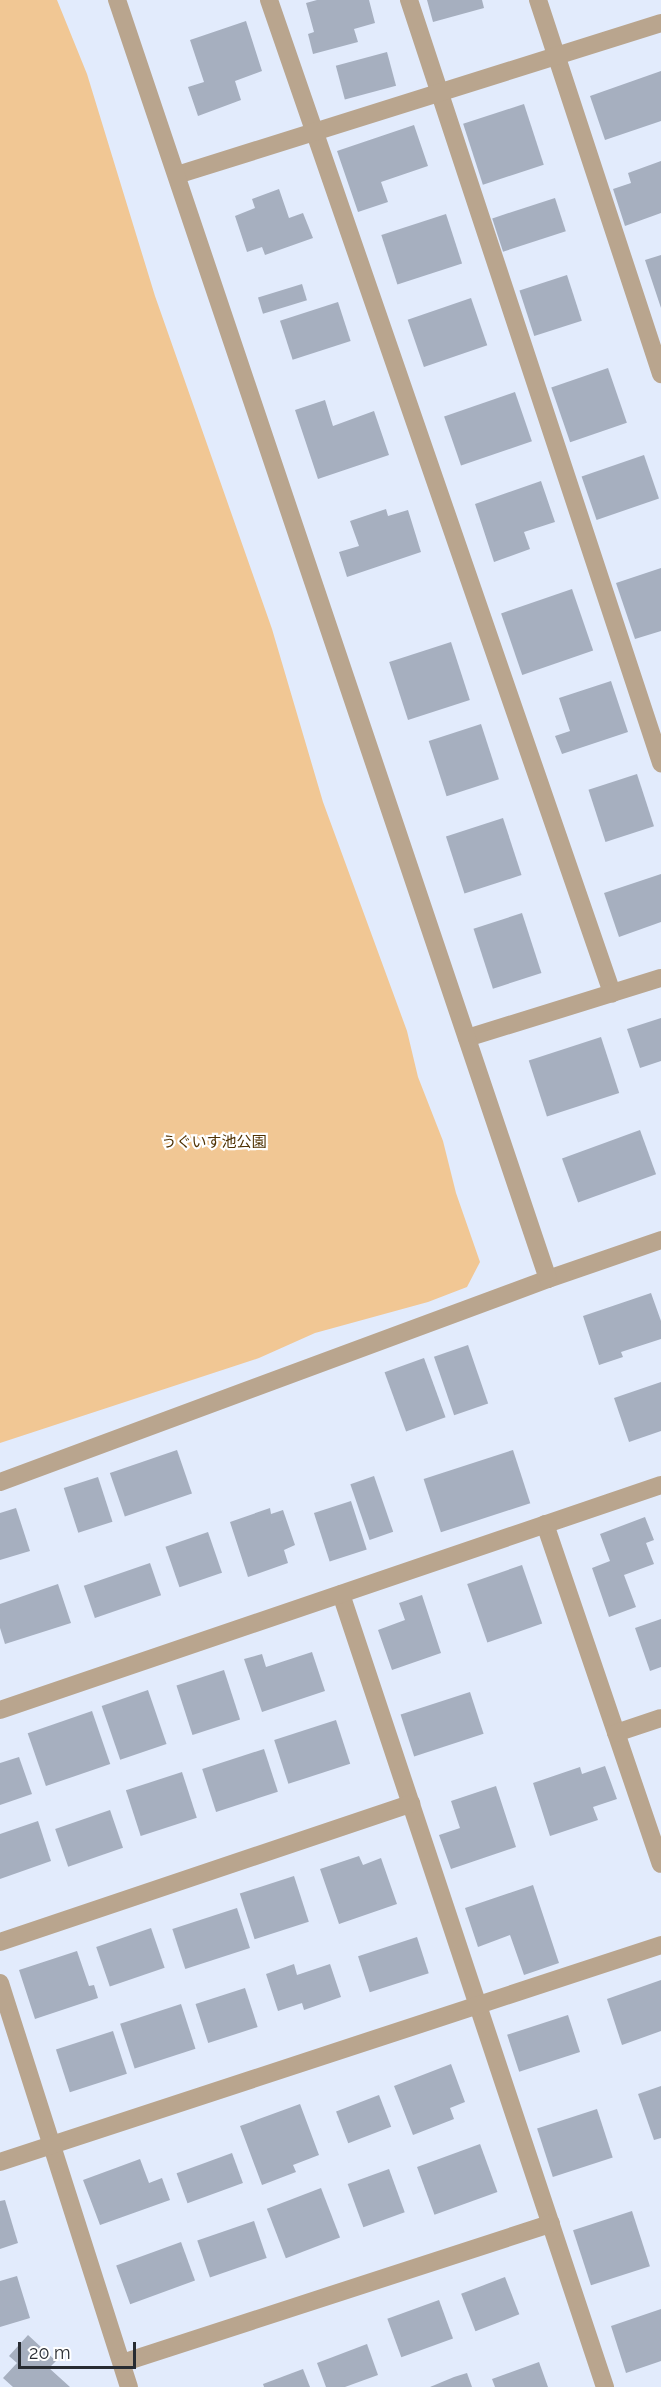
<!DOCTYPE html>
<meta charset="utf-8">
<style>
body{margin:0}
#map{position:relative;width:661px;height:2387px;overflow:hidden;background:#e2ebfc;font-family:Raleway,"Noto Sans JP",sans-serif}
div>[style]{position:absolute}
.green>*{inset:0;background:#f1c794}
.building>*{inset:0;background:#a6afbf;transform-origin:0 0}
.minor>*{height:18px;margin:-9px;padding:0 9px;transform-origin:9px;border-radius:9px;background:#b9a58e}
span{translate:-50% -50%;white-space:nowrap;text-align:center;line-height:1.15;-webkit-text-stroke:4.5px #fff;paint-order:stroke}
.park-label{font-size:15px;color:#4f3102}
.scale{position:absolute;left:18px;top:2342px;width:118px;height:27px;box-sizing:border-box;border:3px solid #282c32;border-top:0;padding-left:8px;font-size:18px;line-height:21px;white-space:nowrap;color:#282c32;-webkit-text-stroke:4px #fff;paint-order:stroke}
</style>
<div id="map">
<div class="green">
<div style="clip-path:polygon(0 0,57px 0,87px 74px,155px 296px,272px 629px,323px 802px,407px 1031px,418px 1077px,443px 1141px,456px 1193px,480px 1262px,467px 1287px,428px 1302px,315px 1333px,259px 1358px,0 1443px)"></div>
</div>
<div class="building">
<div style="clip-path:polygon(317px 0,369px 0,375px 23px,354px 29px,358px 42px,313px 54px,308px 34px,314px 32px,306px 3px)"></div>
<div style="clip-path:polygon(427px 0,482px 0,484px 8px,433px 22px)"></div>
<div style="clip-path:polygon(246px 21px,262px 71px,235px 81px,241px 100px,198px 116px,188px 87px,204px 82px,190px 40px)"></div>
<div style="left:387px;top:52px;width:35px;height:53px;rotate:75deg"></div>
<div style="clip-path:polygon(661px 71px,661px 121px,605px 140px,590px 96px)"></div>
<div style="left:524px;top:104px;width:64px;height:64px;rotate:72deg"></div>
<div style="clip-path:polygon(414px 125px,428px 166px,381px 182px,388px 202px,358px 212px,337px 151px)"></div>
<div style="clip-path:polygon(661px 161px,661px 213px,625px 226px,613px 189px,631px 183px,628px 173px)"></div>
<div style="clip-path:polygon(279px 189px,289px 218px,303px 213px,313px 238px,265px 255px,262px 247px,247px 252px,235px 216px,255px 208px,252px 199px)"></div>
<div style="left:555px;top:198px;width:35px;height:66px;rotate:72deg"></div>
<div style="left:446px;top:214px;width:52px;height:68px;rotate:72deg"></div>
<div style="clip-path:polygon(661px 255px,661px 308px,645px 260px)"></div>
<div style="left:567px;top:275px;width:48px;height:50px;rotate:72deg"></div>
<div style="left:302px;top:284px;width:17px;height:46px;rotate:73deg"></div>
<div style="left:471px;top:298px;width:50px;height:67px;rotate:71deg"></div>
<div style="left:338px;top:302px;width:41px;height:61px;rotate:72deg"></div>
<div style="left:608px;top:368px;width:58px;height:60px;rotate:71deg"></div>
<div style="left:515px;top:392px;width:52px;height:75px;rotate:71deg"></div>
<div style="clip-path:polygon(325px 400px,333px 426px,374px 411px,389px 455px,318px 479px,295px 410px)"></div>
<div style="left:644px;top:455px;width:46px;height:66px;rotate:71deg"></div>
<div style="clip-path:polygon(541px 481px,555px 522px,524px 532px,530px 549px,494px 562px,475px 504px)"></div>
<div style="clip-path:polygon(386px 509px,388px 516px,408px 510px,421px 552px,347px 577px,339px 552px,359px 546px,350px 521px)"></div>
<div style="clip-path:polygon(661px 568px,661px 631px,635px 639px,616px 583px)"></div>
<div style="left:572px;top:589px;width:65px;height:75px;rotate:71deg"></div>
<div style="left:451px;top:642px;width:61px;height:65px;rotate:72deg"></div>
<div style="clip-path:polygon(611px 681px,628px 732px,562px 754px,555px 736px,570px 731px,559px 698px)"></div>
<div style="left:481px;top:724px;width:58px;height:55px;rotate:72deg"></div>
<div style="left:637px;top:774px;width:55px;height:51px;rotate:72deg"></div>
<div style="left:503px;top:818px;width:60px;height:60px;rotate:72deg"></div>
<div style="clip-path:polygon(661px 874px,661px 922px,619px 937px,604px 893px)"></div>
<div style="left:522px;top:913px;width:63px;height:51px;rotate:72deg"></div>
<div style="clip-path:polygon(661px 1018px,661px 1061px,640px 1068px,627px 1029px)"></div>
<div style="left:601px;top:1037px;width:59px;height:76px;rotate:72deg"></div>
<div style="left:640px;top:1130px;width:47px;height:83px;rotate:70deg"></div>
<div style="clip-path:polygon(651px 1293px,661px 1321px,661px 1339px,621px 1352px,623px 1357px,599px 1365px,583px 1316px)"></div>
<div style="left:468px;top:1345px;width:62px;height:36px;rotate:71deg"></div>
<div style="left:424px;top:1358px;width:63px;height:42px;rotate:70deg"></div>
<div style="clip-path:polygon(661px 1382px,661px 1431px,629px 1442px,614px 1398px)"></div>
<div style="left:177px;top:1450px;width:46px;height:71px;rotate:71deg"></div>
<div style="left:513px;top:1450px;width:56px;height:94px;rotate:72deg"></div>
<div style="left:374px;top:1476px;width:59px;height:25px;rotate:71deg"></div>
<div style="left:98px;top:1477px;width:47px;height:36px;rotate:72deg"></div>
<div style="left:351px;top:1501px;width:51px;height:39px;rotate:72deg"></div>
<div style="clip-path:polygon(16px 1508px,30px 1551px,0 1560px,0 1513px)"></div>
<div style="clip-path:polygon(270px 1508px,271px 1514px,283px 1510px,295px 1545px,284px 1550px,288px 1563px,248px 1577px,230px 1522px)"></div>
<div style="clip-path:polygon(645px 1517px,654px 1540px,646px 1543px,654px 1564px,624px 1575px,636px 1607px,609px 1617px,592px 1568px,610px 1561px,600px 1534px)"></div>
<div style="left:208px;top:1532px;width:43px;height:45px;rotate:71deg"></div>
<div style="left:150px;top:1563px;width:34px;height:70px;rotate:71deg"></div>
<div style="left:522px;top:1565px;width:62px;height:58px;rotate:71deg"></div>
<div style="clip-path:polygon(58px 1584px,71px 1623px,5px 1644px,0 1628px,0 1604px)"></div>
<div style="clip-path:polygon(422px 1595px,441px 1653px,392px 1670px,378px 1630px,405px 1620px,399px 1603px)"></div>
<div style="clip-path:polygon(661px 1619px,661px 1667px,650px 1671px,635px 1628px)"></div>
<div style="clip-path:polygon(312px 1652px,325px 1691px,262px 1712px,244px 1659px,262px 1654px,266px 1667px)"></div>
<div style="left:224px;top:1670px;width:52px;height:50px;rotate:72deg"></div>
<div style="left:148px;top:1690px;width:57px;height:49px;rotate:71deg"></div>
<div style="left:470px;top:1692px;width:44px;height:73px;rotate:72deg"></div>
<div style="left:92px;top:1711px;width:56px;height:68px;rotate:71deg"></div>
<div style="left:336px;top:1720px;width:46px;height:65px;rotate:72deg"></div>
<div style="left:264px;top:1749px;width:45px;height:65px;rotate:72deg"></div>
<div style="clip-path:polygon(19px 1757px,32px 1794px,0 1805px,0 1763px)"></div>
<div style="clip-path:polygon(605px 1766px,617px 1799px,593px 1807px,598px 1820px,550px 1836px,533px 1783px,580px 1767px,582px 1774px)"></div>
<div style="left:182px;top:1772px;width:48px;height:59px;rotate:72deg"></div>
<div style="clip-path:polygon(496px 1786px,516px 1847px,451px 1869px,439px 1835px,460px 1828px,451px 1801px)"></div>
<div style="left:110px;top:1810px;width:40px;height:58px;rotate:71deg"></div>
<div style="clip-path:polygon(38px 1821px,51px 1861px,0 1879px,0 1834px)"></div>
<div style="clip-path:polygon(359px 1856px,363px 1865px,381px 1858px,397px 1904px,339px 1924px,320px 1869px)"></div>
<div style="left:294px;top:1876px;width:48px;height:57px;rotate:72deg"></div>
<div style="clip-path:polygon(533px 1885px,559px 1963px,524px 1975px,510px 1935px,478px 1947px,465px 1908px)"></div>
<div style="left:237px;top:1908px;width:42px;height:68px;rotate:72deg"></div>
<div style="left:151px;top:1928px;width:42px;height:58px;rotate:71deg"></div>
<div style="left:417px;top:1937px;width:38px;height:62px;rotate:72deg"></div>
<div style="clip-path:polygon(77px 1951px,89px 1986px,94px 1985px,98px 1998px,35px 2019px,19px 1970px)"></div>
<div style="clip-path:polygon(294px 1964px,297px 1975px,330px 1964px,341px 1997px,304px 2010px,302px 2003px,278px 2011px,266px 1974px)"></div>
<div style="clip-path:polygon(661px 1980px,661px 2031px,622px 2045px,607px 1999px)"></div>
<div style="left:245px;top:1988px;width:41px;height:52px;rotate:72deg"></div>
<div style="left:181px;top:2004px;width:47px;height:64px;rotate:72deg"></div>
<div style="left:568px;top:2015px;width:39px;height:64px;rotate:72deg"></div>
<div style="left:113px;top:2031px;width:45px;height:60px;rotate:72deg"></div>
<div style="clip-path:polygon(451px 2064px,465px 2102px,450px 2108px,454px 2119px,413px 2135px,394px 2086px)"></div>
<div style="clip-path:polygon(661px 2086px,661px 2138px,654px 2140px,638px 2094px)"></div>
<div style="left:379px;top:2095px;width:34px;height:46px;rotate:69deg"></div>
<div style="clip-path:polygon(300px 2104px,319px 2155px,293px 2165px,296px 2172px,262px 2185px,240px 2126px)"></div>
<div style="left:597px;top:2109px;width:51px;height:63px;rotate:72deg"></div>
<div style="left:480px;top:2144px;width:51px;height:67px;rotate:70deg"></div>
<div style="left:232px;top:2153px;width:32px;height:59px;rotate:70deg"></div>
<div style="clip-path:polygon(140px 2159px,149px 2183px,162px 2178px,170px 2200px,100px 2225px,83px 2180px)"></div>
<div style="left:389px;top:2169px;width:46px;height:44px;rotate:70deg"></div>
<div style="left:321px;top:2188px;width:53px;height:58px;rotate:69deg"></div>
<div style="clip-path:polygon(5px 2200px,18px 2243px,0 2249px,0 2201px)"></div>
<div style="left:632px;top:2211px;width:58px;height:62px;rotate:72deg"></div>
<div style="left:254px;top:2221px;width:39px;height:60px;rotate:71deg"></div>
<div style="left:181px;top:2242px;width:41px;height:69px;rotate:70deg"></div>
<div style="clip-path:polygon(17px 2276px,30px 2318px,0 2327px,0 2281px)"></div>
<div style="left:505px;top:2277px;width:40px;height:47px;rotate:69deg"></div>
<div style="left:439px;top:2300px;width:41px;height:55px;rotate:70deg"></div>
<div style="clip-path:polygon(661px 2309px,661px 2361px,626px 2373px,611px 2326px)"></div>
<div style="clip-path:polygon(28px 2335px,56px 2361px,49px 2368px,70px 2387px,13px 2387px,3px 2378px,17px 2363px,9px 2356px)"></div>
<div style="clip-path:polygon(367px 2344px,378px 2375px,345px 2387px,326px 2387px,317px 2363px)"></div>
<div style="clip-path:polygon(539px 2362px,548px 2387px,495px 2387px,492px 2379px)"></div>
<div style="clip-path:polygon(303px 2369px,310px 2387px,264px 2387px,263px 2384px)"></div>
<div style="clip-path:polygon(467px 2373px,472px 2387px,430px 2387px,454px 2377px)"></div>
</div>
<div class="minor">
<div style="left:269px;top:0;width:1051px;rotate:70.94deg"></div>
<div style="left:409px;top:0;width:804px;rotate:71.72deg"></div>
<div style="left:538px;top:0;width:394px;rotate:71.8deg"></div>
<div style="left:177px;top:175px;width:507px;rotate:-17.43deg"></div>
<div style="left:467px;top:1038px;width:203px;rotate:-17.2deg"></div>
<div style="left:548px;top:1279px;width:120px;rotate:-19deg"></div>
<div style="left:0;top:1482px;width:584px;rotate:-20.33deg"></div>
<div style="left:548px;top:1279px;width:1350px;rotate:-108.62deg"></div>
<div style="left:545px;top:1524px;width:359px;rotate:71.2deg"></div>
<div style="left:341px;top:1594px;width:836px;rotate:71.59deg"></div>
<div style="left:0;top:1710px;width:698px;rotate:-18.8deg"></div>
<div style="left:616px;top:1733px;width:47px;rotate:-18.4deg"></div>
<div style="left:0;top:1942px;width:434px;rotate:-18.6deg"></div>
<div style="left:0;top:1983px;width:424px;rotate:72.3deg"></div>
<div style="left:0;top:2162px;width:696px;rotate:-18.17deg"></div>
<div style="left:122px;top:2363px;width:451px;rotate:-18deg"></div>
</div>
<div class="park-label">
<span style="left:214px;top:1143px">うぐいす池公園</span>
</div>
<div class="scale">20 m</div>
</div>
